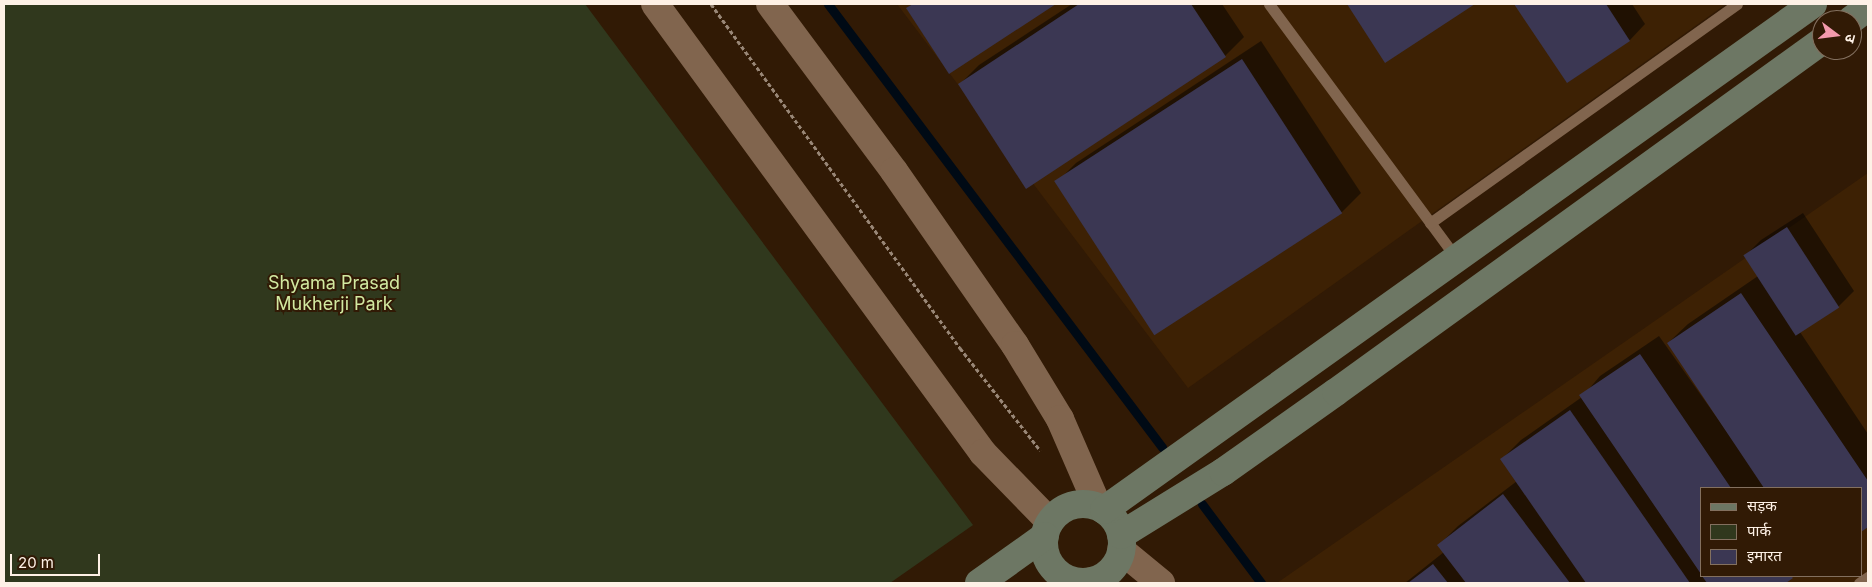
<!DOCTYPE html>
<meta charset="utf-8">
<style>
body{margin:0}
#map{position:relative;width:1872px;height:587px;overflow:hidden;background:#311a05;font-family:Inter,"Noto Sans Devanagari",sans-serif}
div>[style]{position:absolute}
.built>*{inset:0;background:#3d2104}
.green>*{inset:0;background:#30381d}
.shadow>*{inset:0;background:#0007}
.stream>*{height:9px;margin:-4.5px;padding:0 4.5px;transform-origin:4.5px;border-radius:4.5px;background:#000a15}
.building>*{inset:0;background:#3b3753;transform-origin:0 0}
.path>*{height:3px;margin-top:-1.5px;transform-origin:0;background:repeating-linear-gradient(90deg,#998777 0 4px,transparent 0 6.5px)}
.service>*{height:11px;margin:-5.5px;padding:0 5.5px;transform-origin:5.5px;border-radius:5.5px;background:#81654e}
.tertiary>*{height:28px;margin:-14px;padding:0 14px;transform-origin:14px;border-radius:14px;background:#81654e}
.secondary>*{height:28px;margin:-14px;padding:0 14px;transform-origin:14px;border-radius:14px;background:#6d7764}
.secondary>.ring{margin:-14px;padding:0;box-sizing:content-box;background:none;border:28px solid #6d7764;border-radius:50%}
span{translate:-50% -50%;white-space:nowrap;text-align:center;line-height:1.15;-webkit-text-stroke:4px #311a05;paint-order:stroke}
.park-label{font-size:18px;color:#d2e9a1}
.frame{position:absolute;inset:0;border:5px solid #fef1e6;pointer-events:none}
.legend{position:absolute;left:1700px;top:487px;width:162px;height:90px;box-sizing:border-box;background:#311a05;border:1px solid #83705f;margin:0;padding:6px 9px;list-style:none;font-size:15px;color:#fef1e6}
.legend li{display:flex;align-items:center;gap:10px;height:25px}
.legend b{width:25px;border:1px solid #83705f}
.north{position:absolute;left:1812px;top:10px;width:50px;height:50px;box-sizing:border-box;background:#311a05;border:1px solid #83705f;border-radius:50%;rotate:105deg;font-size:14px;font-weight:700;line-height:20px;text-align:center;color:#fef1e6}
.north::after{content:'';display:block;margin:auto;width:18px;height:22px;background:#f39aac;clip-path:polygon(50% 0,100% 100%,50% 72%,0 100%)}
.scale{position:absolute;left:10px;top:554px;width:90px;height:22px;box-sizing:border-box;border:2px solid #fef1e6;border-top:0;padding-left:6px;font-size:15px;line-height:18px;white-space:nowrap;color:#fef1e6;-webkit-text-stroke:4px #311a05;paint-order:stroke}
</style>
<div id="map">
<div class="built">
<div style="clip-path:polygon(897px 4px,1726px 4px,1188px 388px)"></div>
<div style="clip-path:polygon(evenodd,1868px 173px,1868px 583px,1277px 583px,1868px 173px,1701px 488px,1861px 488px,1861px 576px,1701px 576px,1701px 488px)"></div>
</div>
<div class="green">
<div style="clip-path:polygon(4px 4px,585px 4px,973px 525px,890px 583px,4px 583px)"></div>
</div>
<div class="shadow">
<div style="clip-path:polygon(912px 4px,1053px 4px,949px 73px,907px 9px)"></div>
<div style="clip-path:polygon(1072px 4px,1222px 4px,1244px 37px,1225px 56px,960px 84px,979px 65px)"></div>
<div style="clip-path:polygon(1348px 4px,1472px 4px,1386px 61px)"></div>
<div style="clip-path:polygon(1516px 4px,1632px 4px,1645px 24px,1630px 40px,1567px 82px)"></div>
<div style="clip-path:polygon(1261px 41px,1361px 193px,1342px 212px,1057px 182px,1076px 163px)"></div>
<div style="clip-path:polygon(1803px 213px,1854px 291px,1838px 307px,1800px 332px,1868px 434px,1868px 526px,1861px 531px,1861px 488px,1701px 488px,1701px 576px,1793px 576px,1783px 583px,1405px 583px,1444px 552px,1439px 545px,1458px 526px,1517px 481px,1502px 459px,1521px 440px,1582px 397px,1600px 376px,1659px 336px,1737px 446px,1668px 343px,1688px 324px,1758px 276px,1745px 256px,1761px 240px)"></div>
</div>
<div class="stream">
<div style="left:828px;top:4px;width:555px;rotate:52.99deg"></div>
<div style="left:1202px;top:504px;width:99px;rotate:53.2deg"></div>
</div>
<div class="building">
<div style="clip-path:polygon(913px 4px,1056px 4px,949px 74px,906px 8px)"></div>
<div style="clip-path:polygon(1079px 4px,1191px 4px,1226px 57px,1026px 189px,958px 84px)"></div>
<div style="clip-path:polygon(1347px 4px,1475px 4px,1385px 63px)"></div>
<div style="clip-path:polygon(1514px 4px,1606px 4px,1630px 41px,1567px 83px)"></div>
<div style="left:1242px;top:59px;width:184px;height:224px;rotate:57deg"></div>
<div style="left:1787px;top:227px;width:96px;height:52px;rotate:57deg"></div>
<div style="clip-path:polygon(1741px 293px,1868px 481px,1868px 527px,1861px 532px,1861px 488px,1764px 488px,1667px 343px)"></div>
<div style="clip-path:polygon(1640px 354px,1731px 488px,1701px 488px,1701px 574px,1579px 395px)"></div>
<div style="clip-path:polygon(1570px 410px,1690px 583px,1586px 583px,1500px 459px)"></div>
<div style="clip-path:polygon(1503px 494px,1570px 583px,1466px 583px,1437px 545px)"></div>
<div style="clip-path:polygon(1433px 564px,1448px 583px,1408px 583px)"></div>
<div style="clip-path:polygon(1702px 576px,1791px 576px,1793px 578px,1786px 583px,1707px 583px)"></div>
</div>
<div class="path">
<div style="left:711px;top:4px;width:425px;rotate:54.1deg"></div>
<div style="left:960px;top:348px;width:130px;rotate:51.9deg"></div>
</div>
<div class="service">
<div style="left:1269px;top:4px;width:317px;rotate:53.6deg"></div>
<div style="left:1430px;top:223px;width:377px;rotate:-35.5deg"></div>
<div style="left:1859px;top:583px;width:11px;rotate:-34deg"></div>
</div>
<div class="tertiary">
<div style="left:655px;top:4px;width:556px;rotate:53.85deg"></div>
<div style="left:983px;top:453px;width:96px;rotate:45.8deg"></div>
<div style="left:770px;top:4px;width:208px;rotate:53.4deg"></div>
<div style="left:894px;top:171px;width:212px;rotate:55.2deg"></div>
<div style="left:1015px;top:345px;width:87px;rotate:58.7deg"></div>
<div style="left:1060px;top:419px;width:93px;rotate:66.5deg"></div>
<div style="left:1121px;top:550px;width:52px;rotate:39.5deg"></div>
<div style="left:1091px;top:581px;width:2px;rotate:63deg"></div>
</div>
<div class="secondary">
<div style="left:1851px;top:20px;width:21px;rotate:-37deg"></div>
<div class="ring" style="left:1044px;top:504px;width:50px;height:50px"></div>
<div style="left:1104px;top:510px;width:871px;rotate:-35.51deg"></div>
<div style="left:1121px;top:535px;width:120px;rotate:-31.7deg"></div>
<div style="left:1223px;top:472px;width:138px;rotate:-35.3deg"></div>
<div style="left:1336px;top:392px;width:599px;rotate:-35.84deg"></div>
<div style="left:979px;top:583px;width:81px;rotate:-35.5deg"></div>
</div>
<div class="park-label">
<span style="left:334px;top:294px">Shyama Prasad<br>Mukherji Park</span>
</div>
<div class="frame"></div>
<ul class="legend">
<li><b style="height:6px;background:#6d7764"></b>सड़क</li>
<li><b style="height:14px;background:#30381d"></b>पार्क</li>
<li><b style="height:14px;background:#3b3753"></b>इमारत</li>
</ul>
<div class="north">उ</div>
<div class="scale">20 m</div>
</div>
